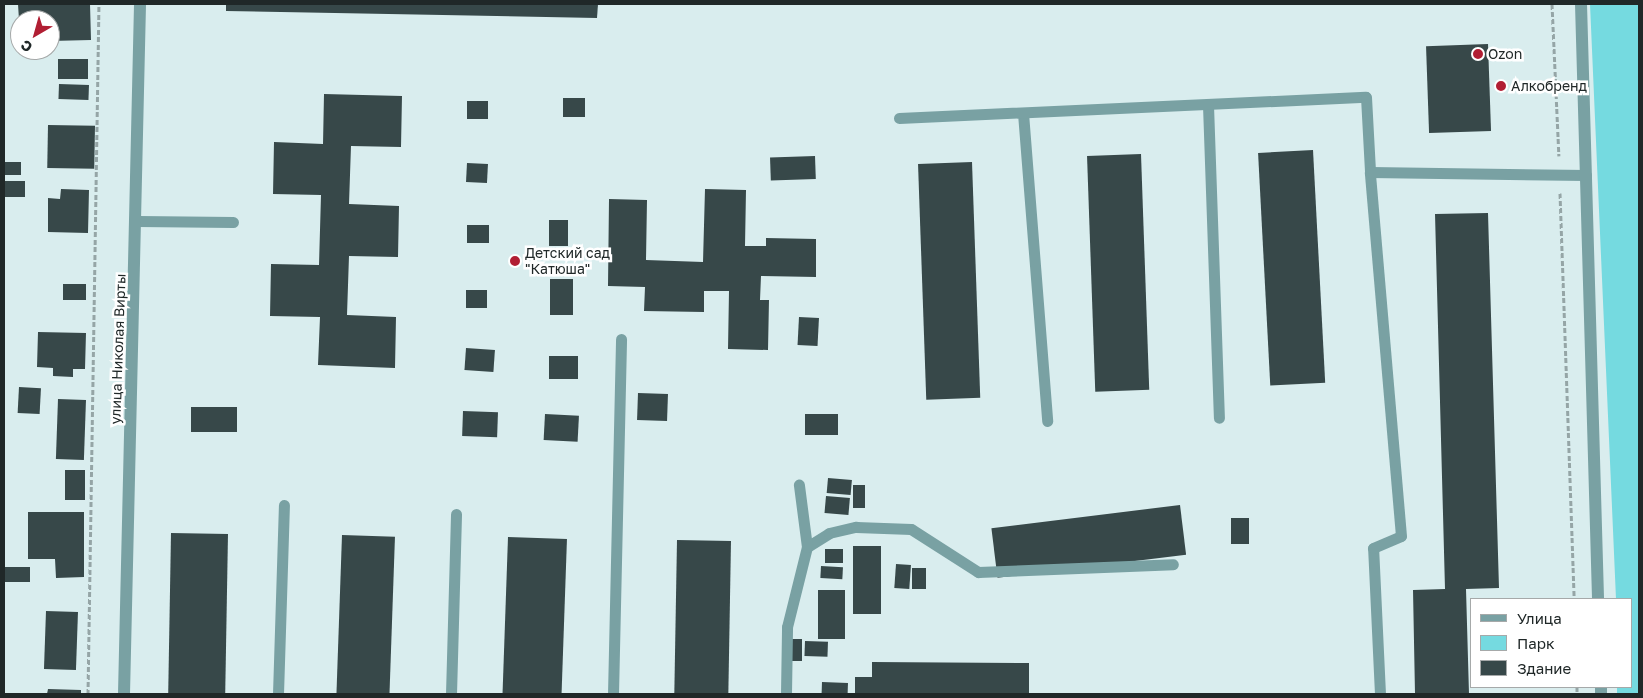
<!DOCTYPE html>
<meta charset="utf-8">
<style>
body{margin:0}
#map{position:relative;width:1643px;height:698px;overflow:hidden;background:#d9edee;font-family:"Golos Text",sans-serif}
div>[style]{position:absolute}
.green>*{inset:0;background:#75dae0}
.building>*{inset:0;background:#374849;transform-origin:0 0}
.path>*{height:3px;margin-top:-1.5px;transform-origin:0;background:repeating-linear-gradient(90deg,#95a5a6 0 5px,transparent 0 7.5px)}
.lane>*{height:11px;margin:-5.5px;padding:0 5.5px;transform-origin:5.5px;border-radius:5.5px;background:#79a1a3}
.street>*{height:12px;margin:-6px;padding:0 6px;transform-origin:6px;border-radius:6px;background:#79a1a3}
.dots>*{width:14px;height:14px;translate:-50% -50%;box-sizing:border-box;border:2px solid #fff;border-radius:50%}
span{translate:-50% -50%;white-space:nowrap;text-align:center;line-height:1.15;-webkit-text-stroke:5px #fff;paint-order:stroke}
.poi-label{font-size:14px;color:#202828}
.left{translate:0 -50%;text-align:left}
.street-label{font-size:14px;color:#202828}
.frame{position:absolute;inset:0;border:5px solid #202828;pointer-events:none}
.legend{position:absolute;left:1470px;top:598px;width:162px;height:90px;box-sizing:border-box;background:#fff;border:1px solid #a6a9a9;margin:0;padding:6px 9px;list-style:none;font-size:15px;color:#202828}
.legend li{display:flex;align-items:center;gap:10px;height:25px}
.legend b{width:25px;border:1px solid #a6a9a9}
.north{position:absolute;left:10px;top:10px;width:50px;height:50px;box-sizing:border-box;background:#fff;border:1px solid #a6a9a9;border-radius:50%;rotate:218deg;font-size:14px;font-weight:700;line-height:20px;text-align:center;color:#202828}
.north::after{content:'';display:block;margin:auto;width:18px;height:22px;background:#b11e33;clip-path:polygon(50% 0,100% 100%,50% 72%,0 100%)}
</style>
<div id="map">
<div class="green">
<div style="clip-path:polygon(1590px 4px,1639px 4px,1639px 694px,1617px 694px,1617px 687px,1632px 687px,1632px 599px,1616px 599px)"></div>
</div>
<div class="building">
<div style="clip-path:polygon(18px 4px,90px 4px,91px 40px,50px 41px,50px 20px,19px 20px)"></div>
<div style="clip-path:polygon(226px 4px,598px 4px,597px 18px,226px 11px)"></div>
<div style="left:1488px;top:44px;width:87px;height:62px;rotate:88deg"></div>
<div style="left:58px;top:59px;width:30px;height:20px"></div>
<div style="left:59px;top:84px;width:30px;height:15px;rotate:2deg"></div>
<div style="clip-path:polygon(324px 94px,402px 96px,401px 147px,351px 146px,349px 204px,399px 206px,398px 257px,349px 256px,347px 315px,396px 317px,395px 368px,318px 365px,320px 317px,270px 316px,271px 264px,319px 265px,321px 195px,273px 194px,274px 142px,323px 144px)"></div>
<div style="left:563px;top:98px;width:22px;height:19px"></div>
<div style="left:467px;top:101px;width:21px;height:18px"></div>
<div style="left:48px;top:125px;width:47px;height:43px;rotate:1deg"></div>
<div style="left:1313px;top:150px;width:233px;height:55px;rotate:87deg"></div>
<div style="left:1141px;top:154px;width:236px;height:54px;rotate:88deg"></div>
<div style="left:815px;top:156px;width:23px;height:45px;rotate:88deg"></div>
<div style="left:4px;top:162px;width:17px;height:13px"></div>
<div style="left:972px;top:162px;width:236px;height:54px;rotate:88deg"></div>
<div style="left:467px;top:163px;width:21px;height:19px;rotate:3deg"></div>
<div style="left:4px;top:181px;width:21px;height:16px"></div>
<div style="clip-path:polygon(61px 189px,89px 190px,88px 233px,48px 232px,48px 198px,60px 199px)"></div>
<div style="clip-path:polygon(705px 189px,746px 190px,745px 246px,766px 246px,766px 238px,816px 239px,816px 277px,761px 276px,760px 300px,769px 300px,768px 350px,728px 349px,729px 291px,704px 291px,704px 312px,644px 311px,645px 287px,608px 286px,609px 199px,647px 200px,646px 260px,703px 262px)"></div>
<div style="clip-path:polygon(1488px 213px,1499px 588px,1466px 589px,1469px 694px,1415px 694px,1413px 590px,1445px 589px,1435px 214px)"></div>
<div style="left:549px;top:220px;width:19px;height:26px"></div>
<div style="left:467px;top:225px;width:22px;height:18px"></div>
<div style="left:550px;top:279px;width:23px;height:36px"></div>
<div style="left:63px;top:284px;width:23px;height:16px"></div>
<div style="left:466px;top:290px;width:21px;height:18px"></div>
<div style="left:799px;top:317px;width:20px;height:28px;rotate:3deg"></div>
<div style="clip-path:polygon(38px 332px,86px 333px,85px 369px,73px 369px,73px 377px,53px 376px,53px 368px,37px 367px)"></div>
<div style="left:466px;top:348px;width:29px;height:22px;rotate:4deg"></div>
<div style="left:549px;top:356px;width:29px;height:23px"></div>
<div style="left:19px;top:387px;width:22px;height:26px;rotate:3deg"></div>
<div style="left:638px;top:393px;width:30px;height:27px;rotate:2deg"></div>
<div style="left:58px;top:399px;width:28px;height:60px;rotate:2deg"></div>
<div style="left:191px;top:407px;width:46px;height:25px"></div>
<div style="left:463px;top:411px;width:35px;height:25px;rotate:2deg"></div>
<div style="left:545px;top:414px;width:34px;height:26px;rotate:3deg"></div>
<div style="left:805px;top:414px;width:33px;height:21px"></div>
<div style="left:65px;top:470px;width:20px;height:30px"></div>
<div style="left:828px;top:478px;width:24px;height:15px;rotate:5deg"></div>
<div style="left:853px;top:485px;width:12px;height:23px"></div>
<div style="left:826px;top:496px;width:24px;height:17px;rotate:5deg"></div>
<div style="left:1180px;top:505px;width:50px;height:190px;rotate:83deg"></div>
<div style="clip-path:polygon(28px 512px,84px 512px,84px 577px,56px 578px,55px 559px,28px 559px)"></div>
<div style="left:1231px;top:518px;width:18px;height:26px"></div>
<div style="left:171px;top:533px;width:57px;height:161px;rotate:1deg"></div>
<div style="left:342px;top:535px;width:53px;height:159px;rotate:2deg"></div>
<div style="left:508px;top:537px;width:59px;height:157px;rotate:2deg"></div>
<div style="left:677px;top:540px;width:54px;height:154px;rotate:1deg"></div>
<div style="left:853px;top:546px;width:28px;height:68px"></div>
<div style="left:825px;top:549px;width:18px;height:14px"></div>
<div style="left:896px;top:564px;width:15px;height:24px;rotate:4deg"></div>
<div style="left:821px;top:566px;width:22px;height:12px;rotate:3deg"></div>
<div style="left:30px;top:567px;width:15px;height:26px;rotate:90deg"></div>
<div style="left:912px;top:568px;width:14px;height:21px"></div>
<div style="left:818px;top:590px;width:27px;height:49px"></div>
<div style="left:46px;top:611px;width:32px;height:58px;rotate:2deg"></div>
<div style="left:790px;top:639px;width:12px;height:22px"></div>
<div style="left:805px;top:641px;width:23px;height:15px;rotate:2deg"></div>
<div style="clip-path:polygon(872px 662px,1029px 663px,1029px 694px,855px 694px,855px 677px,872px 677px)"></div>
<div style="left:822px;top:682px;width:26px;height:12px;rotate:2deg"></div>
<div style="clip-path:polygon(48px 689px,81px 690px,81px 694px,47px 694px)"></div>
</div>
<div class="path">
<div style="left:1552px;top:4px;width:152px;rotate:87.4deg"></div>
<div style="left:1560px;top:193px;width:406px;rotate:88deg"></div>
<div style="left:1577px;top:687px;width:7px;rotate:90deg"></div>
<div style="left:88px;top:694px;width:690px;rotate:-89.09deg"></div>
</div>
<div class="lane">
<div style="left:1208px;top:105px;width:313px;rotate:88deg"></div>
<div style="left:1023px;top:113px;width:309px;rotate:85.5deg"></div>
<div style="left:899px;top:118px;width:467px;rotate:-2.6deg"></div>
<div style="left:1366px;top:97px;width:75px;rotate:86.9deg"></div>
<div style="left:138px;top:221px;width:95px;rotate:0.6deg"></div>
<div style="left:807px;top:547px;width:26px;rotate:-32deg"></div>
<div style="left:829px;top:533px;width:28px;rotate:-13deg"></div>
<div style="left:856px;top:527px;width:55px;rotate:2.1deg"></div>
<div style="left:911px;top:529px;width:80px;rotate:32.7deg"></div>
<div style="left:978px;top:572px;width:195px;rotate:-2.3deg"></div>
<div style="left:278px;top:694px;width:189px;rotate:-88.2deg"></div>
<div style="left:451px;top:694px;width:180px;rotate:-88.4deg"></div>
<div style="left:613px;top:694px;width:355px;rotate:-88.7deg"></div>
<div style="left:786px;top:694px;width:67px;rotate:-89.1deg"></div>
<div style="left:787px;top:627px;width:82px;rotate:-76deg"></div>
<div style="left:807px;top:547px;width:63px;rotate:-97.4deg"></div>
<div style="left:1380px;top:694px;width:146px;rotate:-92.7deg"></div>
<div style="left:1373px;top:548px;width:30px;rotate:-23deg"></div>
<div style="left:1401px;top:536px;width:365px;rotate:-94.9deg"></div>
<div style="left:1370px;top:172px;width:216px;rotate:0.8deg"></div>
</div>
<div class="street">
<div style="left:1581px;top:4px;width:595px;rotate:88.36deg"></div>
<div style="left:1601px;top:687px;width:7px;rotate:90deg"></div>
<div style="left:124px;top:694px;width:690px;rotate:-88.67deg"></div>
</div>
<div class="dots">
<div style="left:1478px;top:54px;background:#b11e33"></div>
<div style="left:1501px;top:86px;background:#b11e33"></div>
<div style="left:515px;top:261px;background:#b11e33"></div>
</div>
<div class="poi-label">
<span class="left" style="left:1488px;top:54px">Ozon</span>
<span class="left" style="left:1511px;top:86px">Алкобренд</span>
<span class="left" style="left:525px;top:261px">Детский сад<br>"Катюша"</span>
</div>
<div class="street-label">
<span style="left:118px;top:349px;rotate:-88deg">улица Николая Вирты</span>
</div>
<div class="frame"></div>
<ul class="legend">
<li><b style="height:6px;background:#79a1a3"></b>Улица</li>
<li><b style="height:14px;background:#75dae0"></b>Парк</li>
<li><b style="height:14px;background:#374849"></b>Здание</li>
</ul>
<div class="north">С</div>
</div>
